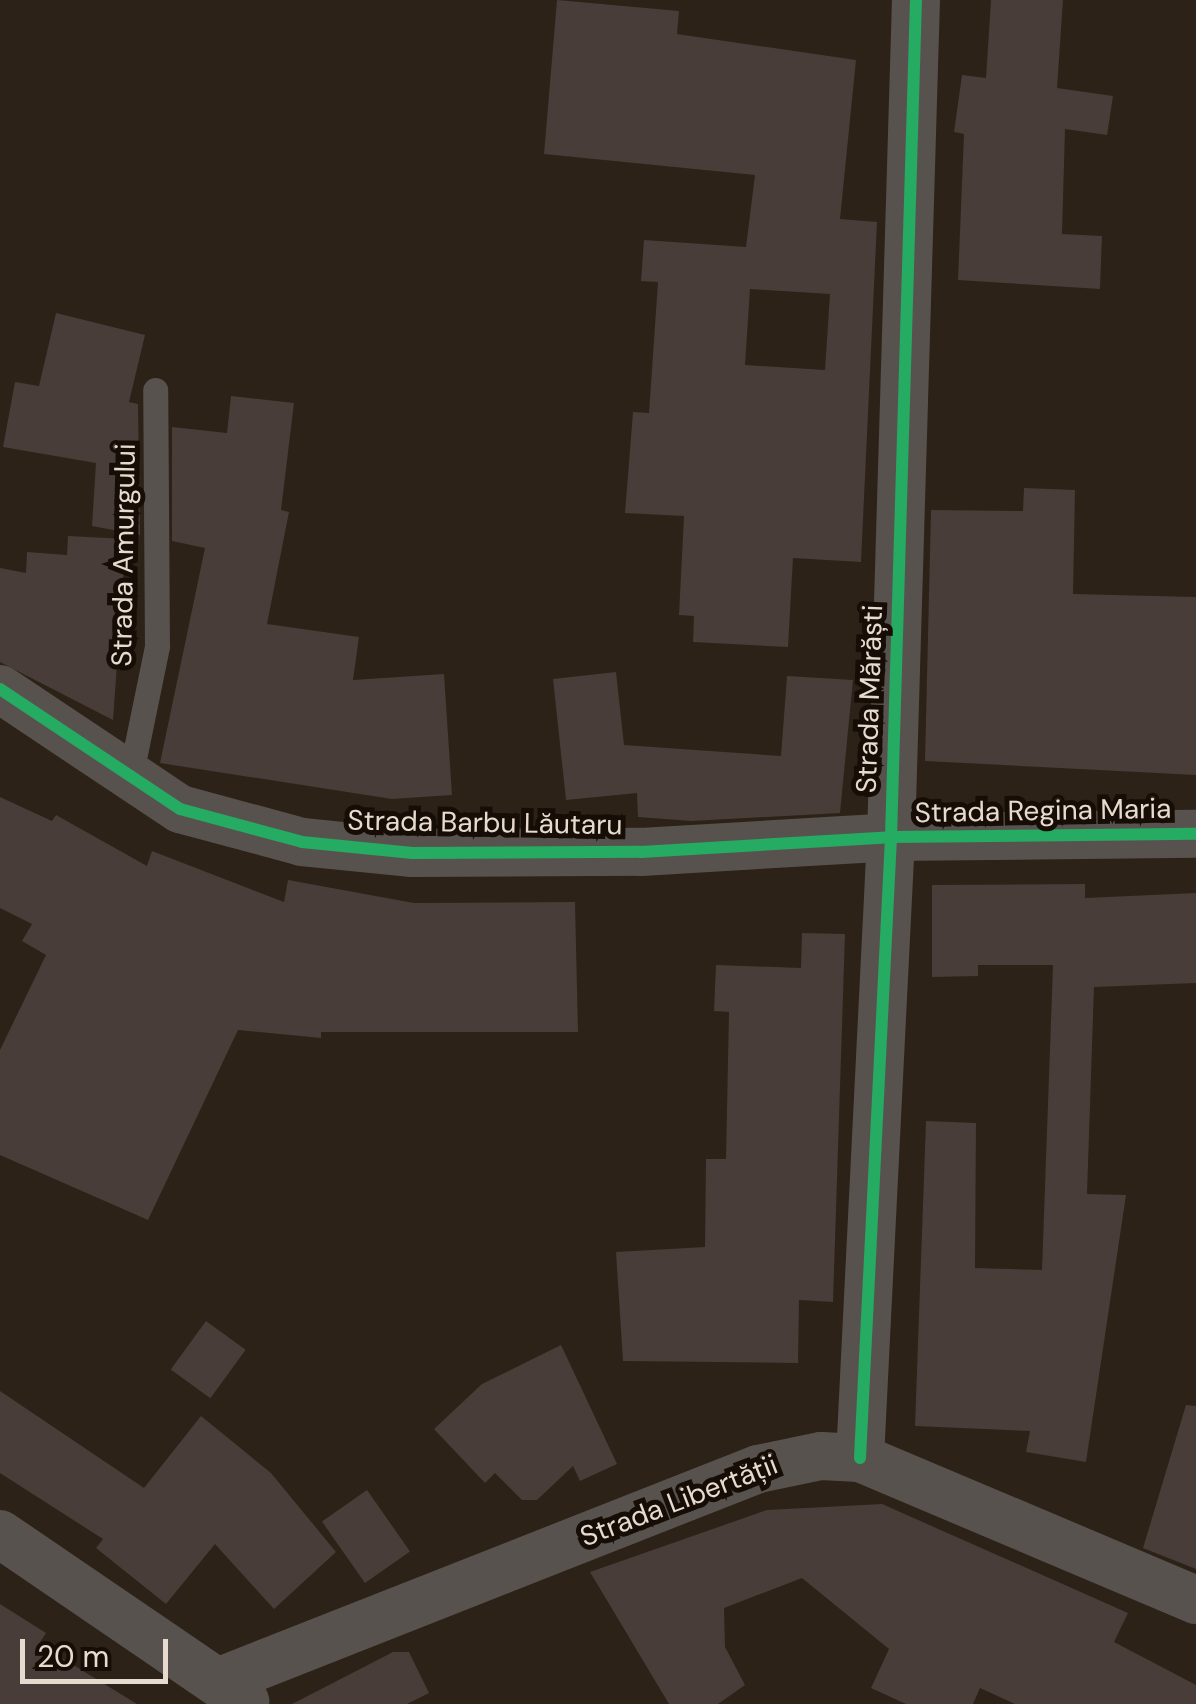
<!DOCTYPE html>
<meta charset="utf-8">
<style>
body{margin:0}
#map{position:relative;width:1196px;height:1704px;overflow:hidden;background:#2d2217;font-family:"DM Sans",sans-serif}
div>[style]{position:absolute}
.building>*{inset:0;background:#483d38;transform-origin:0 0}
.service>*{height:25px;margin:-12.5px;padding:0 12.5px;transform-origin:12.5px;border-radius:12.5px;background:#58524e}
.minor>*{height:48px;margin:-24px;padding:0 24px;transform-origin:24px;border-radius:24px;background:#58524e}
.cycleway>*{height:12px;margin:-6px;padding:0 6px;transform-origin:6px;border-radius:6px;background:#26ab63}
span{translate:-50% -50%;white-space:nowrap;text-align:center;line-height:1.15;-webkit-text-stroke:10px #160d06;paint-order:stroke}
.street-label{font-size:28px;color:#e7dace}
.scale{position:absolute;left:20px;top:1639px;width:148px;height:45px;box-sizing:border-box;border:5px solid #e7dace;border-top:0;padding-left:12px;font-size:30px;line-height:35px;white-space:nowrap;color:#e7dace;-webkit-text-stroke:8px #160d06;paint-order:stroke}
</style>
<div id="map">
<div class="building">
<div style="clip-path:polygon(evenodd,557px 0,679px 11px,677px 34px,856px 60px,840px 219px,877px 222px,861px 562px,793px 558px,788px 647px,693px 642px,694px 616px,679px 615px,684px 516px,625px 513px,633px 412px,649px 413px,658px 282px,641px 281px,644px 240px,746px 247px,755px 175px,544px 154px,557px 0,750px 289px,830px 294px,825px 370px,745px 365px,750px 289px)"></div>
<div style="clip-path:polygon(991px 0,1063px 0,1057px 88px,1113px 96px,1107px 135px,1065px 129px,1062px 234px,1102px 236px,1100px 289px,958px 280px,964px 134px,954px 132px,962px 75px,986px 78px)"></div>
<div style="clip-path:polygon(56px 313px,145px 335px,129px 402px,138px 404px,140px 535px,92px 526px,96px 463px,3px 447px,15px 382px,39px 386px)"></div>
<div style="clip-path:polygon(231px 396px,294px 403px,281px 510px,289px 512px,267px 624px,359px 637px,353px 680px,444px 674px,452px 795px,392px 799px,160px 763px,205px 548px,172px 541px,172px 427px,227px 433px)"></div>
<div style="clip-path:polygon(1024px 488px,1075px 490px,1073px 594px,1196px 597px,1196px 775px,925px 761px,931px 510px,1023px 511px)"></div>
<div style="clip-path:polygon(68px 536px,126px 539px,113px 720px,0 662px,0 568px,26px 573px,27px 552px,67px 555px)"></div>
<div style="clip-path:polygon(616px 672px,624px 745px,781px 756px,787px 676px,853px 680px,840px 813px,692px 821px,638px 817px,637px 793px,566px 800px,553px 679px)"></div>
<div style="clip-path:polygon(0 797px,52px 821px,56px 815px,147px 866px,152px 851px,284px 902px,288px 880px,414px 903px,575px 902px,578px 1032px,321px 1032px,321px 1038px,238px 1030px,148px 1220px,0 1155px,0 1050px,46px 955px,22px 941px,32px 924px,0 908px)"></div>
<div style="clip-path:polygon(1085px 884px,1085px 898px,1196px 893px,1196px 983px,1094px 987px,1087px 1194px,1126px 1195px,1086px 1462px,1026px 1452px,1030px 1431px,915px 1426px,926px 1121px,976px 1123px,975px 1268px,1042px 1270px,1053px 965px,978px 965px,978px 976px,932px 977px,932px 885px)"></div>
<div style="clip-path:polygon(802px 933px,845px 934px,833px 1302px,799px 1300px,798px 1363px,623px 1361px,616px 1252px,705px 1247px,706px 1159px,726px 1159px,729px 1012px,714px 1011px,716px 965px,801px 968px)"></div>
<div style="left:206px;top:1321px;width:49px;height:60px;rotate:36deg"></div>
<div style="clip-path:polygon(561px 1345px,617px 1464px,580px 1481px,573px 1466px,537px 1500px,522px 1500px,495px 1473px,485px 1483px,434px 1429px,482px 1384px)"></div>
<div style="clip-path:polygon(0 1391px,144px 1488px,201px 1416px,271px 1473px,336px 1552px,274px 1609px,215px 1544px,166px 1604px,96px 1548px,103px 1539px,0 1473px)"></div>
<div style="clip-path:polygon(1186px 1405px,1196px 1406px,1196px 1569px,1143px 1548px)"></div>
<div style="left:367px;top:1490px;width:75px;height:55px;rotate:55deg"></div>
<div style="clip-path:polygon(882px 1504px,1128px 1613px,1114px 1642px,1196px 1685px,1196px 1704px,1015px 1704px,980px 1688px,973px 1704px,906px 1704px,871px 1688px,889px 1649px,802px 1578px,724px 1608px,725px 1647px,745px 1685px,718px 1704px,669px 1704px,590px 1572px,767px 1510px)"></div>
<div style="clip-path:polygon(0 1604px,46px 1633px,39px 1644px,137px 1704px,0 1704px)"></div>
<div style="clip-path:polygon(393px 1652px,409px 1652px,429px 1693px,407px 1704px,292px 1704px)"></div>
</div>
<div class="service">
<div style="left:130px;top:778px;width:135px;rotate:-78.4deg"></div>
<div style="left:157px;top:646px;width:256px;rotate:-90.4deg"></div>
</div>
<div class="minor">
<div style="left:0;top:689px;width:216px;rotate:33.7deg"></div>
<div style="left:180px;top:809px;width:126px;rotate:15.1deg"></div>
<div style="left:302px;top:842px;width:111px;rotate:5.7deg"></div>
<div style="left:412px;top:853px;width:229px;rotate:-0.3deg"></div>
<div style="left:641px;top:852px;width:250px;rotate:-3.4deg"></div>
<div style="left:891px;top:837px;width:305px;rotate:-0.6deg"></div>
<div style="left:860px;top:1458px;width:622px;rotate:-87.14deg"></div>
<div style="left:891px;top:837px;width:837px;rotate:-88.29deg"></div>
<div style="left:0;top:1534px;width:297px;rotate:34.3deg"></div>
<div style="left:220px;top:1681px;width:578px;rotate:-21.51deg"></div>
<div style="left:758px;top:1469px;width:64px;rotate:-11.7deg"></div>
<div style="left:821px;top:1456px;width:39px;rotate:3deg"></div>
<div style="left:860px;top:1458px;width:365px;rotate:22.9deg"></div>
</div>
<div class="cycleway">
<div style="left:0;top:689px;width:216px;rotate:33.7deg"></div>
<div style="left:180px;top:809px;width:126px;rotate:15.1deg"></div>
<div style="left:302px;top:842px;width:111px;rotate:5.7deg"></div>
<div style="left:412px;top:853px;width:229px;rotate:-0.3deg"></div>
<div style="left:641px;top:852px;width:250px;rotate:-3.4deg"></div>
<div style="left:891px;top:837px;width:305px;rotate:-0.6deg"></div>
<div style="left:860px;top:1458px;width:622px;rotate:-87.14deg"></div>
<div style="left:891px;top:837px;width:837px;rotate:-88.29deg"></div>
</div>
<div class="street-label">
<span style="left:124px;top:555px;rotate:-89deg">Strada Amurgului</span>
<span style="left:870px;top:699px;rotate:-88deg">Strada Mărăști</span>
<span style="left:1043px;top:811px;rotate:-1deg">Strada Regina Maria</span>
<span style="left:485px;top:823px;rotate:1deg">Strada Barbu Lăutaru</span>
<span style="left:679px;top:1501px;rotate:-21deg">Strada Libertății</span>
</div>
<div class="scale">20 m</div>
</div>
